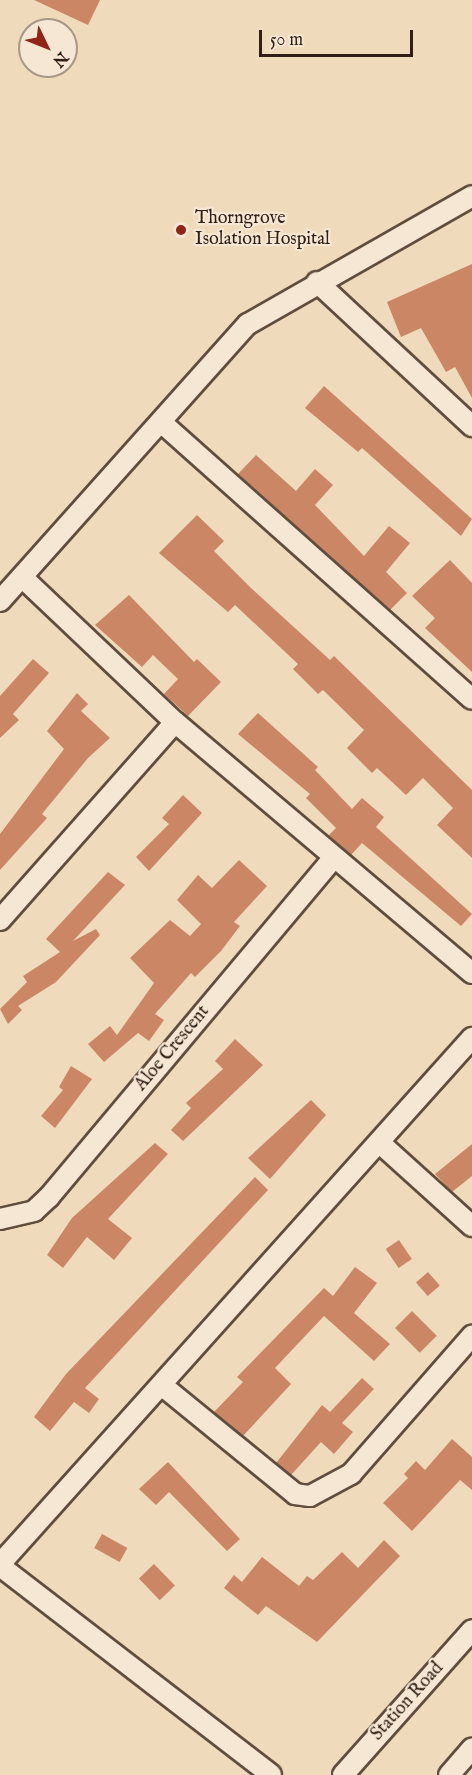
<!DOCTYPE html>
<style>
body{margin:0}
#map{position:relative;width:472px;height:1775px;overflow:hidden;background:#f0dabc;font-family:"IM FELL English",serif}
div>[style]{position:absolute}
.building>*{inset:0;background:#cb8765;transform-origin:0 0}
.roads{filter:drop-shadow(2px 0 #604d3e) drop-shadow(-2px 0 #604d3e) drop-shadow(0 2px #604d3e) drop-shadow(0 -2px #604d3e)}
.street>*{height:20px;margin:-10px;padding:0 10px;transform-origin:10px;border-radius:10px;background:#f5e7d3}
.dots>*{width:16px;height:16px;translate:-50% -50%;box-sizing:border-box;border:3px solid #f5e7d3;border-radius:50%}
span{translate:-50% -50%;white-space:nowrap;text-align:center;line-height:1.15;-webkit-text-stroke:4.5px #f5e7d3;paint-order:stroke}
.poi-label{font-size:18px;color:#301e14}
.left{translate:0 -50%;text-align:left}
.street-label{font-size:18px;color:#301e14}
.north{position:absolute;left:18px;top:18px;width:60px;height:60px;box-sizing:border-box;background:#f5e7d3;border:2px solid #a69787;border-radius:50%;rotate:133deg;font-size:16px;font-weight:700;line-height:24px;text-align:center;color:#301e14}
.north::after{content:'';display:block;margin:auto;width:21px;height:27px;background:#8f2418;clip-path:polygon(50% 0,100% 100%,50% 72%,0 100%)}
.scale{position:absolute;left:259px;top:30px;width:154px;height:27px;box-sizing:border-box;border:3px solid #301e14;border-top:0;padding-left:8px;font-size:18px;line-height:21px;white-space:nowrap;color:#301e14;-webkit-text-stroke:4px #f5e7d3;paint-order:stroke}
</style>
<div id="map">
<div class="building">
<div style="clip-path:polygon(34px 0,100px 0,88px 25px)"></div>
<div style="clip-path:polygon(472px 264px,472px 398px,455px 367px,446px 372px,421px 328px,401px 337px,387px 302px)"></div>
<div style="clip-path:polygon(324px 386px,472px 519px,461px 536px,362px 448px,358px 452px,305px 408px)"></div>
<div style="clip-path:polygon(256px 455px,296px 491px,315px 469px,333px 485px,315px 505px,364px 556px,389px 526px,410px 543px,386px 572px,407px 593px,390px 610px,238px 474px)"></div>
<div style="clip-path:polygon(197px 515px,224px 541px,214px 551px,251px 588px,330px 660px,334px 656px,472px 790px,472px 858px,437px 825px,453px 808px,423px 778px,406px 795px,377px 768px,372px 773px,347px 748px,364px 730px,323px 690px,318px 694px,293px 669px,298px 664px,235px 605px,228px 612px,159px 553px)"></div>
<div style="clip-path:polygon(450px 560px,472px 583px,472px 672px,425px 628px,435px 618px,412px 596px)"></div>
<div style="clip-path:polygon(129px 595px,194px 662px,197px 659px,221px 682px,188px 716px,164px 694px,178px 679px,153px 655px,142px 667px,95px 625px)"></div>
<div style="clip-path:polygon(33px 659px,49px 673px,13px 714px,19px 720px,0 738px,0 696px)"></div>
<div style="clip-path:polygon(77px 693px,88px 704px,81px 711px,110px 738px,88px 758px,42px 814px,47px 818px,0 870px,0 834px,64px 749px,47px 731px)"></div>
<div style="clip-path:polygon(258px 713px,318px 767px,315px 770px,352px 809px,362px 798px,384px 817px,376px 827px,472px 914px,461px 926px,362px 843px,351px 855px,328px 836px,336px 828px,306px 798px,310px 794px,238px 734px)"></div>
<div style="clip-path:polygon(183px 795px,202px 813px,149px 871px,136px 857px,169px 824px,162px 818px)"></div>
<div style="clip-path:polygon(239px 860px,267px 886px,234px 922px,240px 926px,221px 951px,195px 977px,191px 973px,155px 1014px,164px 1020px,149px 1041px,138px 1033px,104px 1062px,88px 1044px,110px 1026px,117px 1035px,154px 983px,130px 958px,170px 920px,190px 936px,201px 924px,177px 900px,198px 875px,212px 888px)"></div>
<div style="clip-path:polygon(108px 872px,125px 885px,73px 941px,96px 929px,100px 935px,56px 982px,18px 1006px,22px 1010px,8px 1024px,0 1009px,27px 982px,23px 976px,60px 952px,46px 939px)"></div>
<div style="clip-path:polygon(235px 1039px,263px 1065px,183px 1141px,171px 1130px,191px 1108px,186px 1103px,223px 1069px,215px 1061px)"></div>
<div style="clip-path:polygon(71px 1066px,92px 1079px,55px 1128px,41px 1116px,63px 1090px,59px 1087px)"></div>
<div style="clip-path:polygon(311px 1100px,326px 1115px,270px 1179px,248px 1158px)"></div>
<div style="clip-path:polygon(155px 1143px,168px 1154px,108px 1219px,132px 1238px,114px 1260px,87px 1237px,63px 1268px,47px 1255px,72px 1218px)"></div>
<div style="clip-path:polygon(472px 1144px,472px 1176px,452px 1192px,435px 1174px)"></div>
<div style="clip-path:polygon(255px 1177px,268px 1190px,85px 1388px,99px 1399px,89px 1413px,74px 1402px,50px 1431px,34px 1417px,66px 1374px)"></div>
<div style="left:399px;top:1240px;width:23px;height:16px;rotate:56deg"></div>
<div style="clip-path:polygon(355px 1267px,377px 1283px,354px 1313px,390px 1344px,374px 1361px,324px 1316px,275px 1368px,291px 1384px,243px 1436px,214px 1412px,243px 1382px,237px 1377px,324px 1288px,333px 1296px)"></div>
<div style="left:428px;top:1272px;width:18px;height:16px;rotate:49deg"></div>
<div style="left:412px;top:1311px;width:35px;height:24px;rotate:45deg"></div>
<div style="clip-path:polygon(362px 1378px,374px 1389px,342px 1423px,353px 1432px,334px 1454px,321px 1442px,291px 1475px,276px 1463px,322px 1405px,330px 1412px)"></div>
<div style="clip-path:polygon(452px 1439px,472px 1457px,472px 1490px,460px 1480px,412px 1531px,383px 1503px,408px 1478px,404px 1474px,416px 1461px,425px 1470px)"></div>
<div style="clip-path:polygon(168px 1462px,240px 1539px,227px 1551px,169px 1492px,156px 1505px,139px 1489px)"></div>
<div style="left:102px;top:1534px;width:29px;height:16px;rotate:29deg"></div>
<div style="clip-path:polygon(384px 1540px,400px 1556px,317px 1642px,266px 1606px,258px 1615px,224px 1588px,234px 1575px,242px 1582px,262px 1557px,299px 1586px,307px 1576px,313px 1580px,342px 1552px,358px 1568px)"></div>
<div style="left:154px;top:1564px;width:30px;height:21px;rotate:46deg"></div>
</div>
<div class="roads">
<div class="street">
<div style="left:317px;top:282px;width:212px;rotate:42.9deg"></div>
<div style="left:161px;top:422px;width:416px;rotate:41.7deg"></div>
<div style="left:22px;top:577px;width:211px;rotate:43.5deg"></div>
<div style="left:175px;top:722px;width:389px;rotate:40.2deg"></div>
<div style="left:0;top:601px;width:372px;rotate:-48.2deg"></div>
<div style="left:248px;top:324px;width:258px;rotate:-29.7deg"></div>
<div style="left:0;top:920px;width:264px;rotate:-48.5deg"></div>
<div style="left:380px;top:1143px;width:124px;rotate:42.1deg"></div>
<div style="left:0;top:1219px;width:35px;rotate:-13deg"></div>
<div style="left:34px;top:1211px;width:21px;rotate:-43deg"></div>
<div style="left:49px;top:1197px;width:441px;rotate:-50deg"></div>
<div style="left:164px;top:1387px;width:169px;rotate:39.2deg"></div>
<div style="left:295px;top:1494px;width:15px;rotate:8deg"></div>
<div style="left:310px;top:1496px;width:47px;rotate:-28.2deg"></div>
<div style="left:351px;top:1474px;width:184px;rotate:-48.8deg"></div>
<div style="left:0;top:1564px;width:707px;rotate:-48.1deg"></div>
<div style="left:0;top:1566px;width:342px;rotate:37.6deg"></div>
<div style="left:343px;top:1775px;width:194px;rotate:-48.3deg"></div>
<div style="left:449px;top:1775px;width:35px;rotate:-49deg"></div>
</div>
</div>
<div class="dots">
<div style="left:181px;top:230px;background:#8f2418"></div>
</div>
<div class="poi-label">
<span class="left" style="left:195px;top:230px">Thorngrove<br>Isolation Hospital</span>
</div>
<div class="street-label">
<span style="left:173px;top:1049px;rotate:-50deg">Aloe Crescent</span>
<span style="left:408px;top:1702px;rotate:-48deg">Station Road</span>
</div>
<div class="north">N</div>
<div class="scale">50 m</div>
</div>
